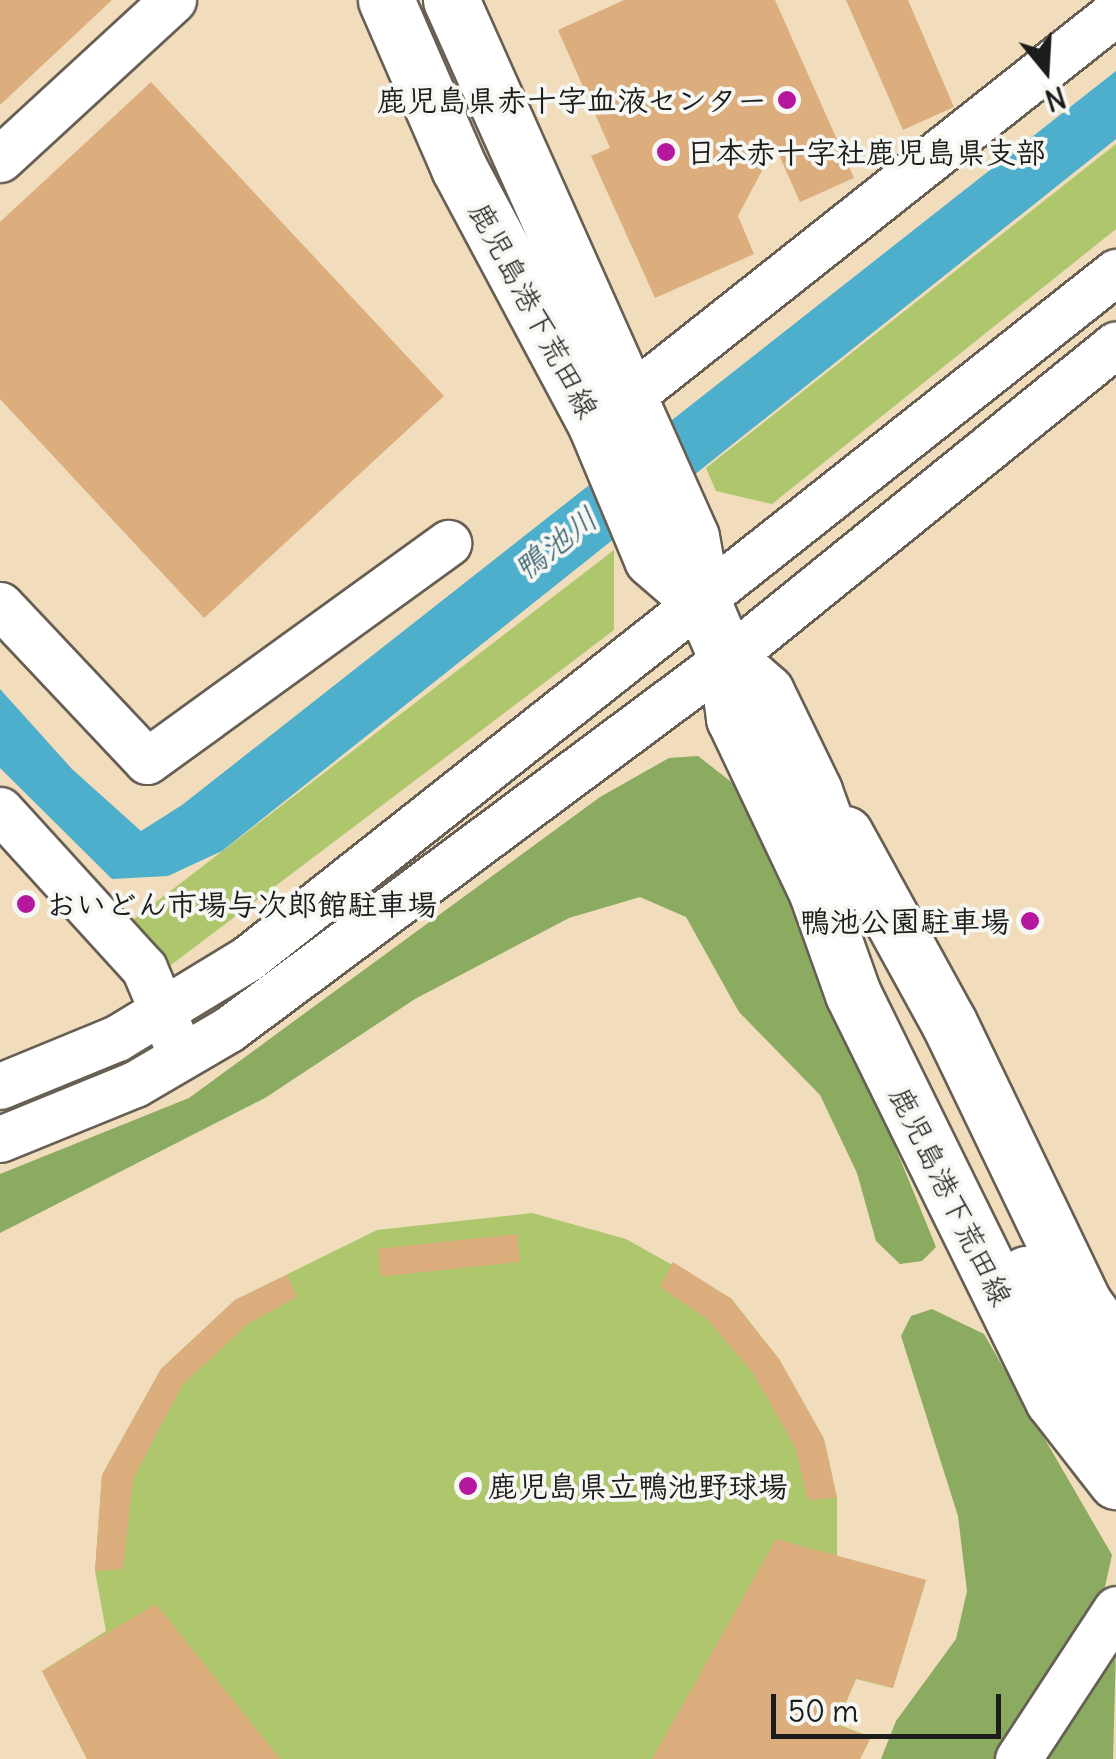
<!DOCTYPE html>
<meta charset="utf-8">
<style>
body{margin:0}
#map{position:relative;width:1116px;height:1759px;overflow:hidden;background:#f1dcbc;font-family:Delius,"Klee One",sans-serif}
div>[style]{position:absolute}
.green>*{inset:0;background:#aec66c}
.forest>*{inset:0;background:#8aab60}
.water>*{inset:0;background:#4dafcc}
.building>*{inset:0;background:#dcae7d;transform-origin:0 0}
.roads{filter:drop-shadow(2px 0 #675f54) drop-shadow(-2px 0 #675f54) drop-shadow(0 2px #675f54) drop-shadow(0 -2px #675f54)}
.minor>*{height:45px;margin:-22.5px;padding:0 22.5px;transform-origin:22.5px;border-radius:22.5px;background:#fff}
.major>*{height:55px;margin:-27.5px;padding:0 27.5px;transform-origin:27.5px;border-radius:27.5px;background:#fff}
.dots>*{width:28px;height:28px;translate:-50% -50%;box-sizing:border-box;border:5px solid #f6f6f2;border-radius:50%}
span{translate:-50% -50%;white-space:nowrap;text-align:center;line-height:1.15;-webkit-text-stroke:8px #f6f6f2;paint-order:stroke}
.poi-label{font-size:30px;color:#1c1c1c;font-weight:700}
.right{translate:-100% -50%;text-align:right}
.left{translate:0 -50%;text-align:left}
.street-label{font-size:30px;color:#1c1c1c}
.water-label{font-size:32px;color:#325e6b;font-style:italic}
.north{position:absolute;left:996px;top:20px;width:100px;height:100px;-webkit-text-stroke:8px #f6f6f2;paint-order:stroke;rotate:162deg;font-size:28px;font-weight:700;line-height:40px;text-align:center;color:#1c1c1c}
.north::after{content:'';display:block;margin:auto;width:35px;height:45px;background:#1c1c1c;clip-path:polygon(50% 0,100% 100%,50% 72%,0 100%)}
.scale{position:absolute;left:771px;top:1694px;width:230px;height:45px;box-sizing:border-box;border:5px solid #1c1c1c;border-top:0;padding-left:12px;font-size:30px;line-height:35px;white-space:nowrap;color:#1c1c1c;-webkit-text-stroke:8px #f6f6f2;paint-order:stroke}
</style>
<div id="map">
<div class="green">
<div style="clip-path:polygon(1116px 144px,1116px 229px,772px 504px,716px 491px,706px 468px)"></div>
<div style="clip-path:polygon(614px 550px,614px 630px,167px 968px,125px 926px)"></div>
<div style="clip-path:polygon(532px 1213px,626px 1239px,731px 1298px,779px 1359px,824px 1439px,837px 1498px,837px 1556px,926px 1580px,893px 1688px,856px 1679px,837px 1724px,871px 1737px,860px 1759px,87px 1759px,42px 1671px,106px 1631px,95px 1571px,102px 1475px,161px 1369px,235px 1300px,377px 1230px)"></div>
</div>
<div class="forest">
<div style="clip-path:polygon(698px 756px,739px 788px,814px 948px,936px 1247px,922px 1261px,900px 1264px,876px 1241px,857px 1173px,820px 1095px,739px 1012px,686px 917px,640px 897px,569px 918px,415px 999px,265px 1098px,0 1233px,0 1174px,189px 1098px,600px 797px,669px 758px)"></div>
<div style="clip-path:polygon(932px 1309px,984px 1334px,1112px 1555px,1101px 1605px,1002px 1759px,881px 1759px,896px 1721px,956px 1639px,967px 1591px,958px 1516px,901px 1336px,911px 1316px)"></div>
<div style="clip-path:polygon(1116px 1648px,1113px 1759px,1038px 1759px)"></div>
</div>
<div class="water">
<div style="clip-path:polygon(1116px 71px,1116px 139px,222px 851px,168px 876px,112px 879px,0 768px,0 689px,72px 769px,141px 831px,182px 805px)"></div>
</div>
<div class="building">
<div style="clip-path:polygon(0 0,112px 0,0 105px)"></div>
<div style="clip-path:polygon(624px 0,775px 0,854px 178px,800px 202px,775px 146px,738px 216px,754px 254px,655px 298px,591px 156px,610px 148px,558px 30px)"></div>
<div style="clip-path:polygon(846px 0,908px 0,954px 107px,903px 130px)"></div>
<div style="clip-path:polygon(151px 82px,444px 396px,204px 618px,0 399px,0 222px)"></div>
<div style="left:517px;top:1234px;width:28px;height:140px;rotate:84deg"></div>
<div style="clip-path:polygon(673px 1262px,730px 1298px,779px 1359px,824px 1439px,837px 1498px,808px 1500px,795px 1447px,753px 1373px,707px 1319px,660px 1287px)"></div>
<div style="clip-path:polygon(287px 1275px,297px 1297px,249px 1323px,182px 1385px,133px 1479px,123px 1569px,95px 1571px,102px 1475px,161px 1369px,235px 1300px)"></div>
<div style="clip-path:polygon(776px 1539px,926px 1580px,893px 1688px,856px 1678px,836px 1725px,871px 1737px,860px 1759px,652px 1759px)"></div>
<div style="clip-path:polygon(156px 1604px,280px 1759px,87px 1759px,42px 1671px)"></div>
</div>
<div class="roads">
<div class="minor">
<div style="left:0;top:159px;width:235px;rotate:-42.6deg"></div>
<div style="left:631px;top:396px;width:619px;rotate:-38.37deg"></div>
<div style="left:0;top:605px;width:214px;rotate:46.7deg"></div>
<div style="left:147px;top:761px;width:372px;rotate:-35.9deg"></div>
<div style="left:0;top:810px;width:214px;rotate:47.7deg"></div>
<div style="left:144px;top:968px;width:79px;rotate:67deg"></div>
<div style="left:0;top:1086px;width:126px;rotate:-22.3deg"></div>
<div style="left:117px;top:1038px;width:152px;rotate:-31.3deg"></div>
<div style="left:247px;top:959px;width:1108px;rotate:-38.33deg"></div>
<div style="left:0;top:1139px;width:146px;rotate:-22.2deg"></div>
<div style="left:135px;top:1084px;width:109px;rotate:-30.3deg"></div>
<div style="left:229px;top:1029px;width:645px;rotate:-36.67deg"></div>
<div style="left:746px;top:644px;width:476px;rotate:-39deg"></div>
<div style="left:1018px;top:1759px;width:179px;rotate:-56.8deg"></div>
</div>
<div class="major">
<div style="left:386px;top:0;width:183px;rotate:66.5deg"></div>
<div style="left:459px;top:168px;width:291px;rotate:61.9deg"></div>
<div style="left:596px;top:425px;width:145px;rotate:67.3deg"></div>
<div style="left:652px;top:559px;width:67px;rotate:40.8deg"></div>
<div style="left:451px;top:0;width:588px;rotate:65.92deg"></div>
<div style="left:691px;top:537px;width:67px;rotate:79.7deg"></div>
<div style="left:703px;top:603px;width:59px;rotate:66.9deg"></div>
<div style="left:726px;top:657px;width:62px;rotate:82.5deg"></div>
<div style="left:734px;top:718px;width:194px;rotate:64.6deg"></div>
<div style="left:817px;top:893px;width:107px;rotate:70.4deg"></div>
<div style="left:853px;top:994px;width:453px;rotate:63.8deg"></div>
<div style="left:1053px;top:1400px;width:103px;rotate:52.1deg"></div>
<div style="left:726px;top:657px;width:53px;rotate:41.2deg"></div>
<div style="left:766px;top:692px;width:110px;rotate:64.1deg"></div>
<div style="left:814px;top:791px;width:97px;rotate:70.1deg"></div>
<div style="left:845px;top:834px;width:216px;rotate:61.2deg"></div>
<div style="left:949px;top:1023px;width:310px;rotate:64.3deg"></div>
<div style="left:1083px;top:1302px;width:57px;rotate:54.3deg"></div>
<div style="left:1026px;top:1274px;width:172px;rotate:58.3deg"></div>
</div>
</div>
<div class="dots">
<div style="left:787px;top:100px;background:#b5179e"></div>
<div style="left:666px;top:152px;background:#b5179e"></div>
<div style="left:26px;top:904px;background:#b5179e"></div>
<div style="left:1030px;top:921px;background:#b5179e"></div>
<div style="left:468px;top:1486px;background:#b5179e"></div>
</div>
<div class="poi-label">
<span class="right" style="left:767px;top:100px">鹿児島県赤十字血液センター</span>
<span class="left" style="left:686px;top:152px">日本赤十字社鹿児島県支部</span>
<span class="left" style="left:46px;top:904px">おいどん市場与次郎館駐車場</span>
<span class="right" style="left:1010px;top:921px">鴨池公園駐車場</span>
<span class="left" style="left:488px;top:1486px">鹿児島県立鴨池野球場</span>
</div>
<div class="street-label">
<span style="left:534px;top:310px;rotate:62deg">鹿児島港下荒田線</span>
<span style="left:951px;top:1196px;rotate:64deg">鹿児島港下荒田線</span>
</div>
<div class="water-label">
<span style="left:556px;top:544px;rotate:-38deg">鴨池川</span>
</div>
<div class="north">N</div>
<div class="scale">50 m</div>
</div>
